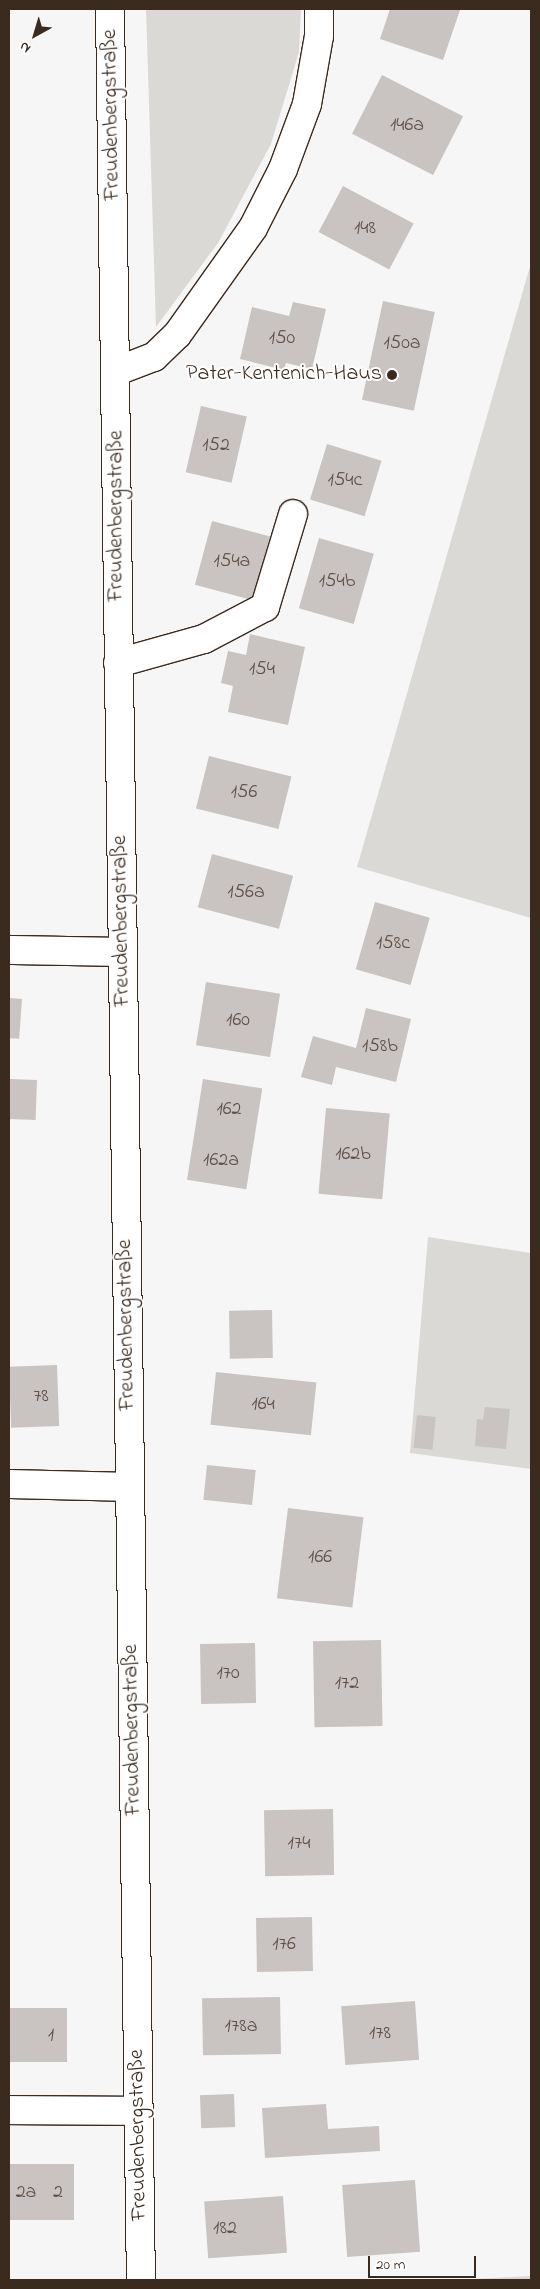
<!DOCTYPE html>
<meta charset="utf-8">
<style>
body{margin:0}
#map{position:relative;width:540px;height:2289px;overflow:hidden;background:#f7f6f6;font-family:"Indie Flower",sans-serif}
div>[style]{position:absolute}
.green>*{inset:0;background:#dbd9d6}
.building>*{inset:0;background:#c9c3c1;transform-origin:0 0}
.roads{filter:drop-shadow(1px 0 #3b2a1e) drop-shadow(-1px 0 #3b2a1e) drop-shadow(0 1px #3b2a1e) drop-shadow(0 -1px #3b2a1e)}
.minor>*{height:28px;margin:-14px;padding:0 14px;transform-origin:14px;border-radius:14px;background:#fff}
.dots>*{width:14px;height:14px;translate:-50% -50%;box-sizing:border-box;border:2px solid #fff;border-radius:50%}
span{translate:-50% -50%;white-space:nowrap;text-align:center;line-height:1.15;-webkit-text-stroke:4px #fff;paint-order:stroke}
.number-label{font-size:20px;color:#5e5047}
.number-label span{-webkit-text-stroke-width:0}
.street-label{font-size:22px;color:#3b2a1e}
.poi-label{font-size:22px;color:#3b2a1e}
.right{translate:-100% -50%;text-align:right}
.frame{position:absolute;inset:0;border:10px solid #3b2a1e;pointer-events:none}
.north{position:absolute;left:10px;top:10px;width:50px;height:50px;-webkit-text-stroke:4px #fff;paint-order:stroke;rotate:219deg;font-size:14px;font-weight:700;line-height:20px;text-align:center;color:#3b2a1e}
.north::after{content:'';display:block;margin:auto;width:18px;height:22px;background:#3b2a1e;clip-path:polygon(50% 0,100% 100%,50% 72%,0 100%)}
.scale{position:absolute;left:368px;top:2256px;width:108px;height:22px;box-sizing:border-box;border:2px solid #3b2a1e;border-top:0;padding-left:6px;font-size:15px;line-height:18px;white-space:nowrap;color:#3b2a1e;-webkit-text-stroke:4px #fff;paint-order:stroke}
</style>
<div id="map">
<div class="green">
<div style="clip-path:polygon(146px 9px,301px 9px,299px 52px,271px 144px,218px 243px,156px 327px)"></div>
<div style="clip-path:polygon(531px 263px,531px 918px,357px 867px)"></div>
<div style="clip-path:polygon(428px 1237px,531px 1253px,531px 1469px,410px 1453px)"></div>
<div style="clip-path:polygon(531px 2276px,531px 2280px,455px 2280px)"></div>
</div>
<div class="building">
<div style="clip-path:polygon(390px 9px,460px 10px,443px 60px,380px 39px)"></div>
<div style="left:382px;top:75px;width:91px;height:66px;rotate:27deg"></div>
<div style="left:343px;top:186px;width:80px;height:52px;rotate:28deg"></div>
<div style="left:383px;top:301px;width:53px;height:101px;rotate:12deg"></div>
<div style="clip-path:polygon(293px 302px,326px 309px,312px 369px,286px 363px,284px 370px,240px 359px,252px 307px,289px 316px)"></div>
<div style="left:201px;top:406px;width:47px;height:68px;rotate:13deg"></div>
<div style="left:327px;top:444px;width:57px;height:58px;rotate:17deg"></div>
<div style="left:212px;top:521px;width:60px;height:66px;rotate:15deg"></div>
<div style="left:319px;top:538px;width:57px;height:73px;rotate:16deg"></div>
<div style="clip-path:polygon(250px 634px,305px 647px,288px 725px,228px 712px,233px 686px,221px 683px,228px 651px,246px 655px)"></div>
<div style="left:209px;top:756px;width:85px;height:54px;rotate:14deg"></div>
<div style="left:212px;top:854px;width:84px;height:55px;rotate:15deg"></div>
<div style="left:375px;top:902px;width:57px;height:70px;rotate:16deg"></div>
<div style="left:206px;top:982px;width:75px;height:64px;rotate:9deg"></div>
<div style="left:9px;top:998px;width:13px;height:40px;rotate:4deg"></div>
<div style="clip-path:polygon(366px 1008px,411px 1019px,396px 1082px,336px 1067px,332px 1085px,301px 1077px,313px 1036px,356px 1048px)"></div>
<div style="left:9px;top:1079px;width:28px;height:40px;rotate:2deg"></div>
<div style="left:203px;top:1079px;width:60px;height:102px;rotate:9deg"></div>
<div style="left:326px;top:1108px;width:64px;height:86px;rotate:5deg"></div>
<div style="left:272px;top:1310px;width:48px;height:43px;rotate:89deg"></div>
<div style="left:57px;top:1365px;width:61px;height:48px;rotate:88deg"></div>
<div style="left:216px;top:1372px;width:101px;height:53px;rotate:6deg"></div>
<div style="clip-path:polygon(485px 1407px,510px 1409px,506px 1449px,475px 1446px,477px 1419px,483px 1420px)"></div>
<div style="left:417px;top:1415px;width:19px;height:33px;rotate:6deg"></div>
<div style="left:207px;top:1465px;width:49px;height:35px;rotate:6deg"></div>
<div style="left:288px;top:1508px;width:76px;height:91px;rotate:7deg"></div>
<div style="left:381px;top:1640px;width:86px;height:68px;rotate:89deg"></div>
<div style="left:255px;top:1643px;width:60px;height:55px;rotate:89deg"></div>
<div style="left:333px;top:1809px;width:66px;height:69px;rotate:89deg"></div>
<div style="left:312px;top:1917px;width:54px;height:56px;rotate:89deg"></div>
<div style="left:280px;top:1997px;width:57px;height:78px;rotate:89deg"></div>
<div style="left:415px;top:2001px;width:59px;height:74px;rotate:86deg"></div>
<div style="left:9px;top:2008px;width:58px;height:54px"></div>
<div style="left:234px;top:2094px;width:33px;height:34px;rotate:88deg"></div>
<div style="clip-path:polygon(326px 2104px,328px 2129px,379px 2126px,380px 2151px,265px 2158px,262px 2108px)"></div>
<div style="left:9px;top:2164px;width:65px;height:56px"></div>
<div style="left:415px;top:2180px;width:72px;height:73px;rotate:86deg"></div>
<div style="left:283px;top:2196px;width:57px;height:79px;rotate:86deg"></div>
</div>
<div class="roads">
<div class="minor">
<div style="left:110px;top:9px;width:2271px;rotate:89.22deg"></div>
<div style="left:117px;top:371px;width:40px;rotate:-21deg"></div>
<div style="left:154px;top:357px;width:32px;rotate:-44deg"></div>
<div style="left:177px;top:335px;width:131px;rotate:-54.6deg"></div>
<div style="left:253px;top:228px;width:66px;rotate:-63deg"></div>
<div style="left:283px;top:169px;width:69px;rotate:-69.7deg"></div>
<div style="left:307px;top:104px;width:69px;rotate:-80deg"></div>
<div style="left:319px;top:36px;width:27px;rotate:-90deg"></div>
<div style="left:118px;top:663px;width:89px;rotate:-15.6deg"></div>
<div style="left:204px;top:639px;width:69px;rotate:-27.7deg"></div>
<div style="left:265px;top:607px;width:97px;rotate:-73.2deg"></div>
<div style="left:9px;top:950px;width:114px;rotate:1deg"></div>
<div style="left:9px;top:1484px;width:119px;rotate:1.4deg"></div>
<div style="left:9px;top:2110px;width:130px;rotate:0.4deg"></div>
</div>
</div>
<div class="dots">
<div style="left:392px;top:375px;background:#3b2a1e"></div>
</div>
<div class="number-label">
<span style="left:407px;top:125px">146a</span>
<span style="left:365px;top:228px">148</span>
<span style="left:282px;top:338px">150</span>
<span style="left:402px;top:343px">150a</span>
<span style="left:216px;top:445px">152</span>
<span style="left:345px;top:480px">154c</span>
<span style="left:232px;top:561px">154a</span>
<span style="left:337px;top:581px">154b</span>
<span style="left:262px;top:669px">154</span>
<span style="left:244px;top:792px">156</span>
<span style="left:246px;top:892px">156a</span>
<span style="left:393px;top:943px">158c</span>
<span style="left:238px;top:1020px">160</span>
<span style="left:380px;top:1046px">158b</span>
<span style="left:229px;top:1109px">162</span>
<span style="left:353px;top:1154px">162b</span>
<span style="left:221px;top:1160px">162a</span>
<span style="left:41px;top:1396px">78</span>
<span style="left:263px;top:1404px">164</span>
<span style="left:320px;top:1557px">166</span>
<span style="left:228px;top:1673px">170</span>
<span style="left:347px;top:1683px">172</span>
<span style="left:299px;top:1843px">174</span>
<span style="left:284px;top:1944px">176</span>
<span style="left:241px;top:2026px">178a</span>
<span style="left:380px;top:2033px">178</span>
<span style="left:51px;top:2035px">1</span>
<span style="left:26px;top:2192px">2a</span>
<span style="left:58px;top:2192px">2</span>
<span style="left:225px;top:2228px">182</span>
</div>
<div class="street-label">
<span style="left:112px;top:115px;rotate:-91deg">Freudenbergstraße</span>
<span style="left:117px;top:516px;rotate:-90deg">Freudenbergstraße</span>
<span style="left:122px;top:921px;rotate:-91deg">Freudenbergstraße</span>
<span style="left:127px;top:1325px;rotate:-91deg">Freudenbergstraße</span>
<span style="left:133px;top:1730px;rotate:-91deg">Freudenbergstraße</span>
<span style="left:139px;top:2135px;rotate:-91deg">Freudenbergstraße</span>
</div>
<div class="poi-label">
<span class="right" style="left:382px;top:375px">Pater-Kentenich-Haus</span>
</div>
<div class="frame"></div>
<div class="north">N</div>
<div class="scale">20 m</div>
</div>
